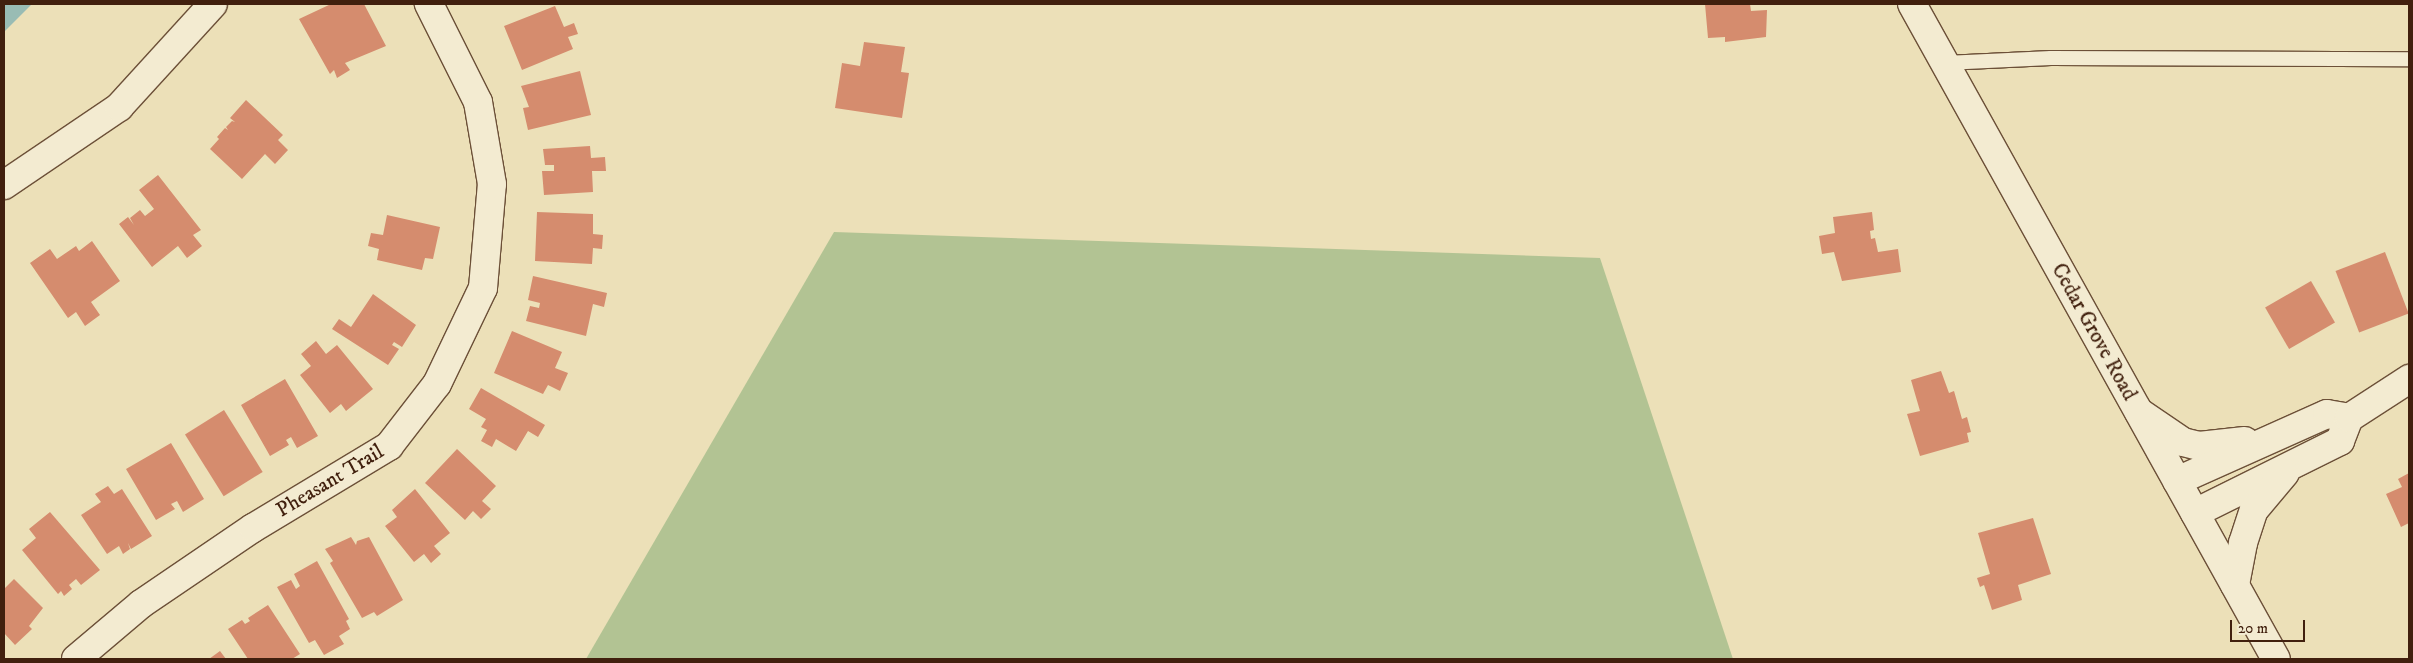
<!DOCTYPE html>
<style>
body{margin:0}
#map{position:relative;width:2413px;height:663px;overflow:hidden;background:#ece0b8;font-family:"IM FELL DW Pica",serif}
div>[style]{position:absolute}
.green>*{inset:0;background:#b2c393}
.water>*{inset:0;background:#99bcb4}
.building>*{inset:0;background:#d58c6e;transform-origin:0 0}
.roads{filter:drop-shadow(1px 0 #6c5038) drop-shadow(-1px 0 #6c5038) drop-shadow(0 1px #6c5038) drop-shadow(0 -1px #6c5038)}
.lane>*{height:14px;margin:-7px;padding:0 7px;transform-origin:7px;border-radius:7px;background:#f3ebd1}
.street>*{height:28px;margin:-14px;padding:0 14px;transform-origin:14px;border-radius:14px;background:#f3ebd1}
.secondary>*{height:28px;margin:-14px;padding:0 14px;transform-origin:14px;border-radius:14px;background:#f3ebd1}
span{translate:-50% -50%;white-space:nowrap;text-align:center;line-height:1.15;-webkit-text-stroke:4.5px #f3ebd1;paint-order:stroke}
.street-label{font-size:21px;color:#41200e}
.frame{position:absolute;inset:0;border:5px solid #41200e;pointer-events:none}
.scale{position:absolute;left:2230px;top:620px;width:75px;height:22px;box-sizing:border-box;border:2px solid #41200e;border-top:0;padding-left:6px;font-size:15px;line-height:18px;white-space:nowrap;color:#41200e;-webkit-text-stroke:4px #f3ebd1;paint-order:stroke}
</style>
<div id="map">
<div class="green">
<div style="clip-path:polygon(834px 232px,1600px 258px,1733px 659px,586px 659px)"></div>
</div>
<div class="water">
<div style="clip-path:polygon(4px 4px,32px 4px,4px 32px)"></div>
</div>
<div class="building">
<div style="clip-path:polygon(331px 4px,364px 4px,386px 46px,345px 63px,350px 70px,337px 78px,334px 70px,330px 74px,299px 19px)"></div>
<div style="clip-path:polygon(1705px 4px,1750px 4px,1751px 11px,1767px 10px,1766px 37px,1725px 42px,1725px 37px,1708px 38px)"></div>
<div style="clip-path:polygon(555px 6px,564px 27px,574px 23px,578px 34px,568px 37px,573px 49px,522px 70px,504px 26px)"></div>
<div style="clip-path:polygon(864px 42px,905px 47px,901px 72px,909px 73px,902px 118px,835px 108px,842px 63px,860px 66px)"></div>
<div style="clip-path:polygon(580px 71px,591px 115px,528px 130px,523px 108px,529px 107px,521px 86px)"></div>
<div style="clip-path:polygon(246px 100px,283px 135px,278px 140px,288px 150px,275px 164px,265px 154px,242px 179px,210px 149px,219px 139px,217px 137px,225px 128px,228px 130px,226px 127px,232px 121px,235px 122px,230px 118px)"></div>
<div style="clip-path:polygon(590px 146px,591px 158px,605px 157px,606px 171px,592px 171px,593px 192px,544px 195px,542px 171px,554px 171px,554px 165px,545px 165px,543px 149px)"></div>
<div style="clip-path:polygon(158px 175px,201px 230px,193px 235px,202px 246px,187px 258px,178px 246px,152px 267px,119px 224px,128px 217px,134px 225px,130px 218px,140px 210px,145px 216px,154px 209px,139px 190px)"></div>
<div style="clip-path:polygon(537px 212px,593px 214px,593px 234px,603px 235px,602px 249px,593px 248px,592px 264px,535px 261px)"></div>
<div style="clip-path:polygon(1872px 212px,1874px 230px,1870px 231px,1871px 239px,1875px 238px,1878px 252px,1898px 249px,1901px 272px,1842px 281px,1834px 252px,1822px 254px,1819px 236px,1835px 233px,1833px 217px)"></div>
<div style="clip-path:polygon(387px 215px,440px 227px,433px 259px,425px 258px,422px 270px,377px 260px,379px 249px,368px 246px,371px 233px,383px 235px)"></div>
<div style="clip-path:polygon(92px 241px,120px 281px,91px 302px,100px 315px,85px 326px,76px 312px,68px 318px,30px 263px,50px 249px,57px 259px,76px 246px,79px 251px)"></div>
<div style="left:2385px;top:252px;width:66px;height:53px;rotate:69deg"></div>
<div style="clip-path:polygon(533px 276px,607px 293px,604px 307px,593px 304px,586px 336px,526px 321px,530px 306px,539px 308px,540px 303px,528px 300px)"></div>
<div style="left:2311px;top:281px;width:48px;height:53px;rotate:60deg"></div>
<div style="clip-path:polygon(373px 294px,416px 325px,402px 347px,394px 342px,392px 345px,399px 349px,388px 365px,332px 329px,339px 319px,351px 327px)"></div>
<div style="clip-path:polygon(512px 331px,562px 352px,555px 368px,568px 373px,560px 391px,548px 385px,543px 394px,494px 373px)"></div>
<div style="clip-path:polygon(316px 341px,326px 354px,337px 345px,373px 389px,346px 411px,341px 404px,330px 413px,300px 375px,311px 366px,301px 354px)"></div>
<div style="clip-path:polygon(1941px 371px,1949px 393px,1954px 391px,1962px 419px,1967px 417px,1971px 432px,1967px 433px,1969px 442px,1920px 456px,1907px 414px,1920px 411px,1911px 380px)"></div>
<div style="clip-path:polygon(285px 379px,318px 436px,297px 448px,291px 437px,286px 440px,289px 445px,270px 456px,241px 405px)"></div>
<div style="clip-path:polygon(481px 388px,545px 425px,538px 437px,528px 431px,516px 451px,496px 439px,492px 447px,481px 441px,487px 430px,481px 427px,486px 419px,469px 409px)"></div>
<div style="left:224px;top:410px;width:73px;height:46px;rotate:58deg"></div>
<div style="clip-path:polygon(171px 443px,204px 499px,183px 512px,177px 501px,171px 504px,175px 509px,156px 520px,126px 469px)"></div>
<div style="clip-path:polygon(457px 449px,496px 486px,482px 501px,491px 509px,481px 519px,473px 511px,465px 520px,425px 483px)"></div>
<div style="clip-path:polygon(2409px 473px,2409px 523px,2401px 527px,2386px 494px,2402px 487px,2398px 479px)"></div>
<div style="clip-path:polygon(108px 486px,114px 494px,122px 489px,152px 536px,131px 549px,128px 543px,130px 549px,123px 554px,119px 546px,107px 554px,81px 515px,101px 502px,95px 494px)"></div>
<div style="clip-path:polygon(415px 489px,450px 533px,434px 546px,441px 554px,431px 563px,424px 554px,414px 562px,385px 526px,397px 517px,392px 510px)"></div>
<div style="clip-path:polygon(50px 512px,100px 570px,81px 585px,76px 579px,69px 585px,72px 589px,64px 596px,61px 591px,58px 594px,22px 550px,36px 538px,29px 529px)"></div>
<div style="clip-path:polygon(2033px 518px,2051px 574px,2018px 585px,2022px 600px,1992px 610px,1984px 585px,1980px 587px,1977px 578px,1990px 574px,1978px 533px)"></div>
<div style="clip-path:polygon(351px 537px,356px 545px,357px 541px,369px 537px,403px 600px,377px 616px,374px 612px,362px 618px,330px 563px,333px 561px,325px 549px)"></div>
<div style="clip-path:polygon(317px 561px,349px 619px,346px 621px,350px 629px,339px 636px,344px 644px,324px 655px,315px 640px,309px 643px,277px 587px,291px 580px,296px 589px,300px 586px,294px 574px)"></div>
<div style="clip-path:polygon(14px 579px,43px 608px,29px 626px,32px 629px,15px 645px,4px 633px,4px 589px)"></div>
<div style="clip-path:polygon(268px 605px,300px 654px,292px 659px,248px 659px,228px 629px,242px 620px,245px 624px,250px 621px,248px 618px)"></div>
<div style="clip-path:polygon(220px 651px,226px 659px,209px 659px)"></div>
</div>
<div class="roads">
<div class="lane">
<div style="left:1945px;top:63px;width:106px;rotate:-2.7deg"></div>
<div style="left:2051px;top:58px;width:358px;rotate:0.2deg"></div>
</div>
<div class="street">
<div style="left:4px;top:185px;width:139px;rotate:-34.1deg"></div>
<div style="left:119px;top:107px;width:139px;rotate:-47.6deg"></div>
<div style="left:2139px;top:412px;width:53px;rotate:34.3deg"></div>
<div style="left:2183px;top:442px;width:16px;rotate:14deg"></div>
<div style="left:2199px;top:446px;width:46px;rotate:-6.2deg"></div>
<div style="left:2177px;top:481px;width:164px;rotate:-24.1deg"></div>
<div style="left:2327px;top:414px;width:22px;rotate:10deg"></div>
<div style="left:2195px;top:513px;width:162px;rotate:-26.4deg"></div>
<div style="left:2340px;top:441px;width:25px;rotate:-69deg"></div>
<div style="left:2349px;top:418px;width:72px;rotate:-33deg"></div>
<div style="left:2235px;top:585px;width:43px;rotate:-79.2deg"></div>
<div style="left:2243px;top:543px;width:35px;rotate:-72deg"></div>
<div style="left:2254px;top:510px;width:48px;rotate:-50deg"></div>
<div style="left:76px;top:659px;width:85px;rotate:-40.2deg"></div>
<div style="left:141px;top:604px;width:135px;rotate:-34.2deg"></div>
<div style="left:253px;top:528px;width:159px;rotate:-31.1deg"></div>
<div style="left:389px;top:446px;width:78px;rotate:-52.3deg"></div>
<div style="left:437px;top:384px;width:106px;rotate:-64.4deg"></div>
<div style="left:483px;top:288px;width:104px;rotate:-85.1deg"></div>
<div style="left:492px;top:184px;width:83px;rotate:-99.7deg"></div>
<div style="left:478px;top:102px;width:110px;rotate:-116.6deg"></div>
</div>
<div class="secondary">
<div style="left:1912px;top:4px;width:749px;rotate:60.94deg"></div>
</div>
</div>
<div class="street-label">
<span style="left:2094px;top:332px;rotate:61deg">Cedar Grove Road</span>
<span style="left:330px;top:481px;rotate:-31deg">Pheasant Trail</span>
</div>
<div class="frame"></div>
<div class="scale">20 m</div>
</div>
